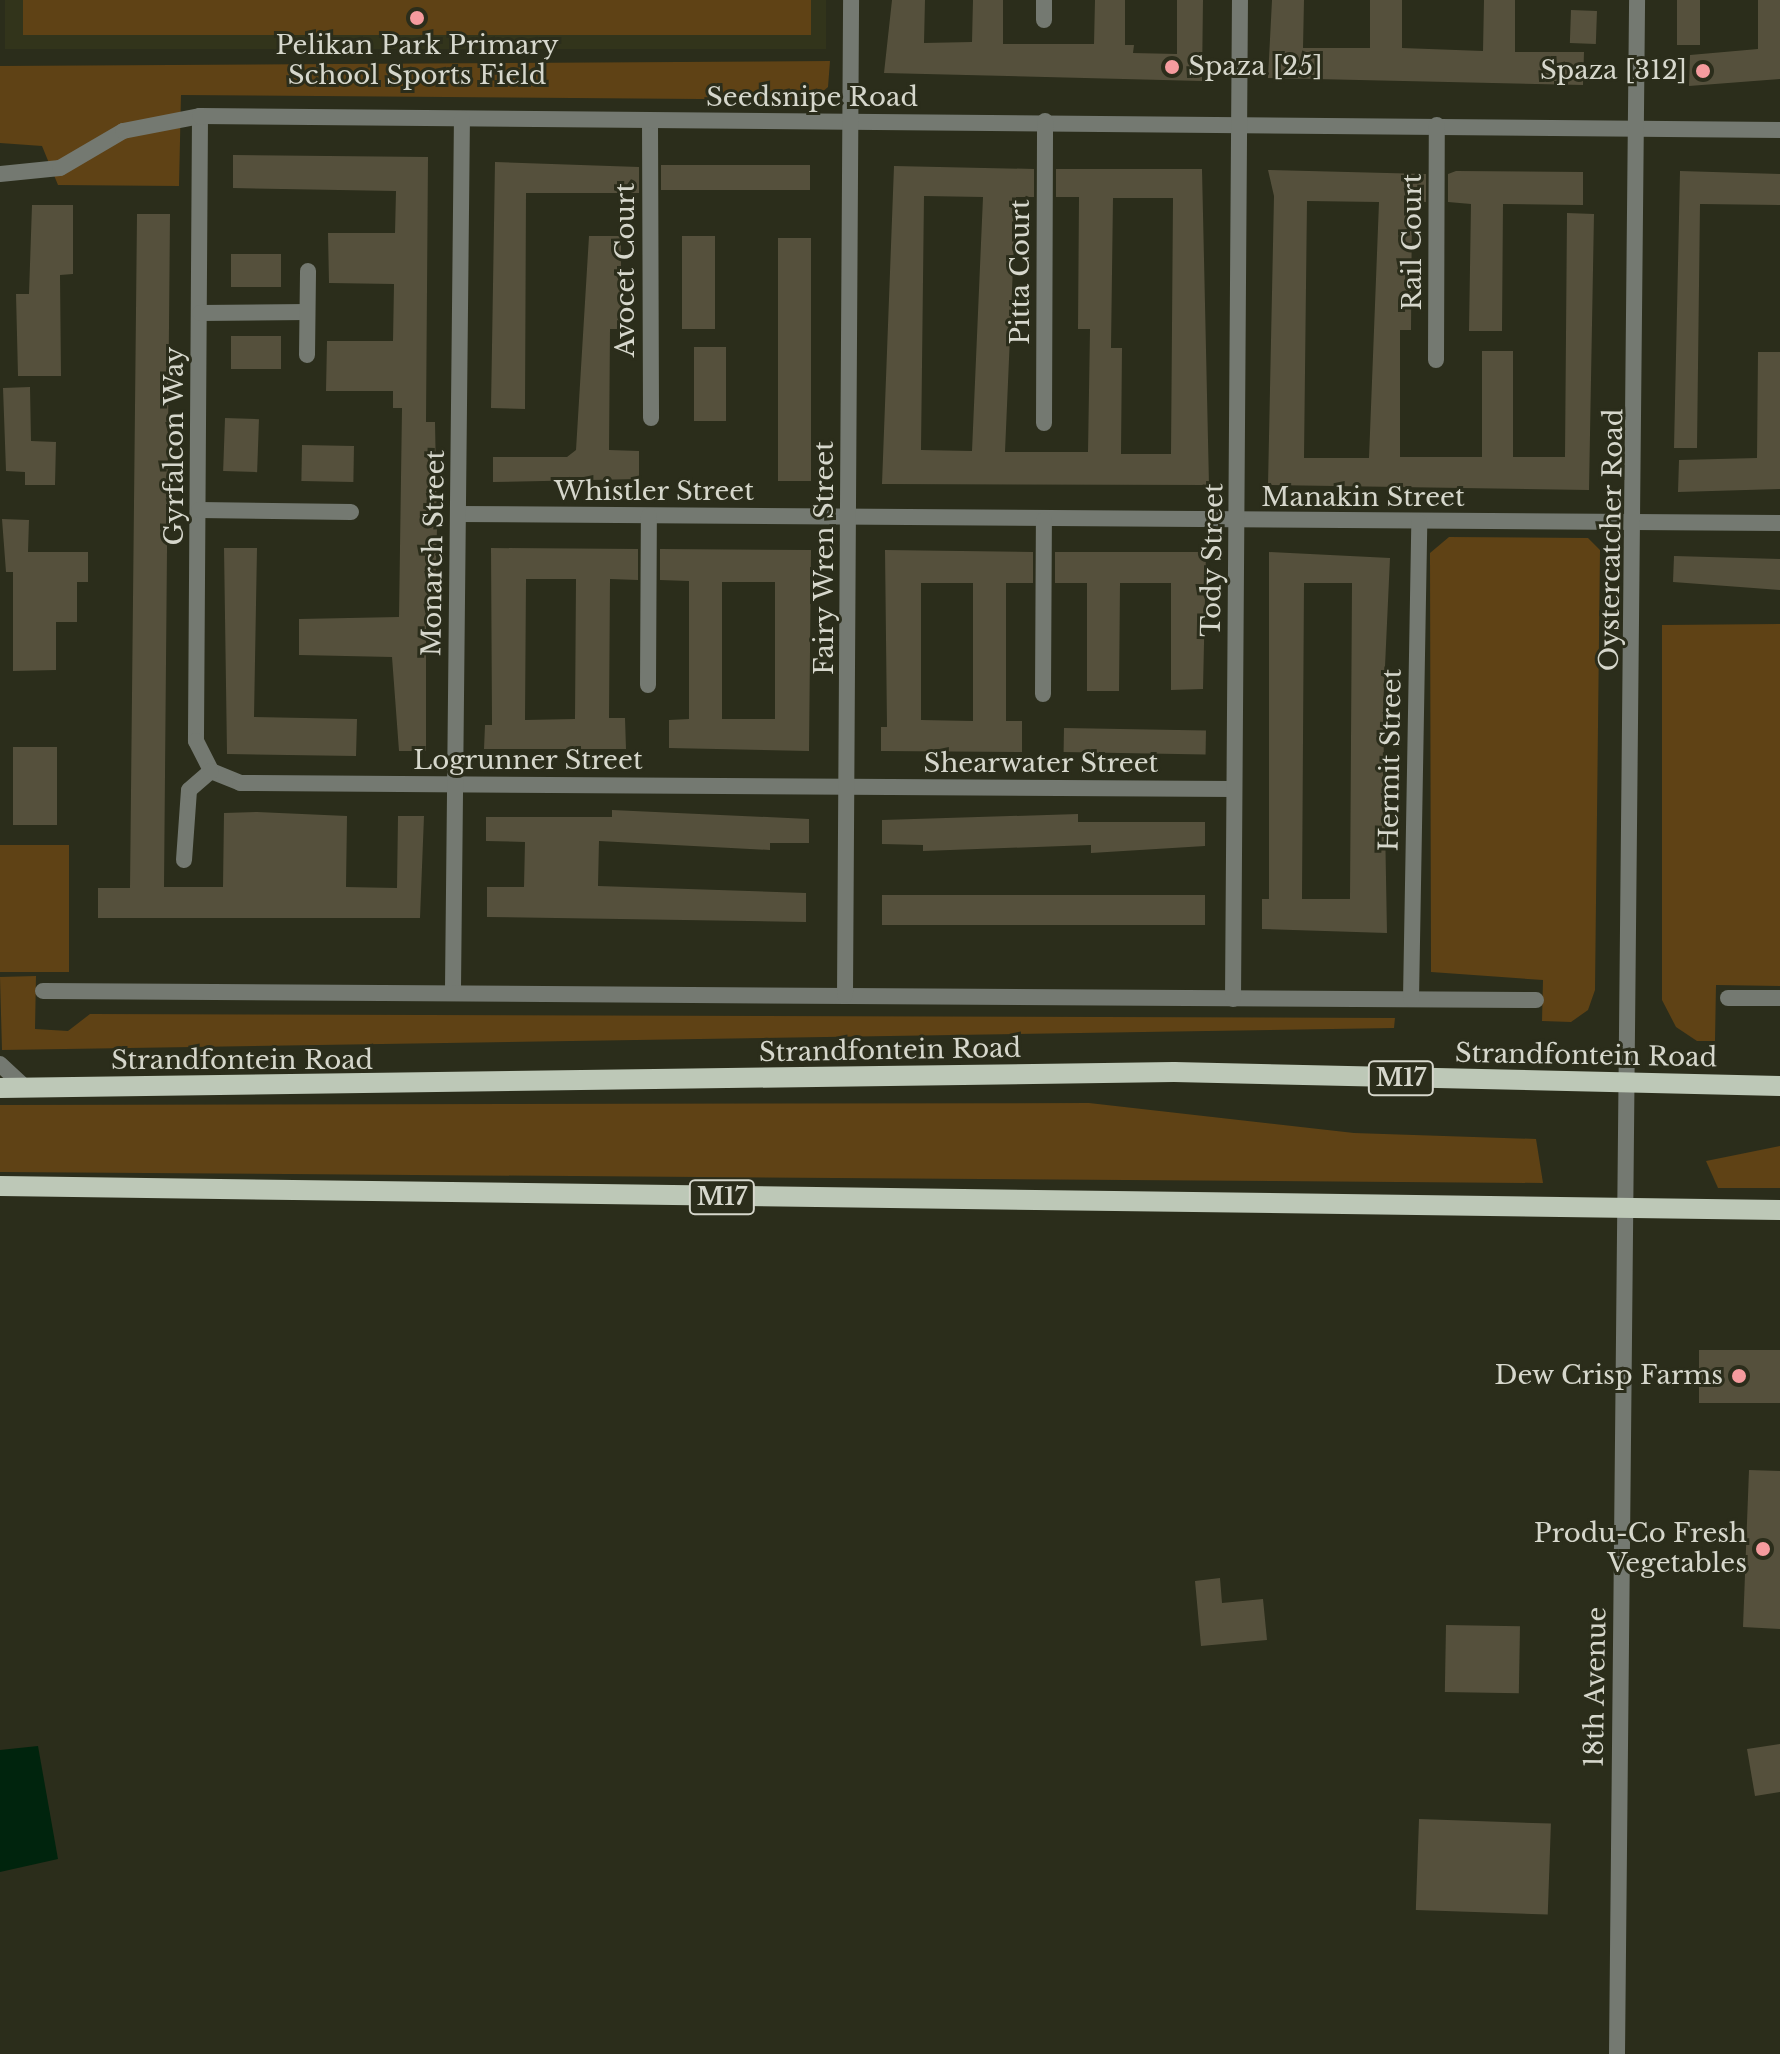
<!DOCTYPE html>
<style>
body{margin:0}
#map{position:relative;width:1780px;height:2054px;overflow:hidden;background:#2b2d1b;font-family:"Libre Baskerville",serif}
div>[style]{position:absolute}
.built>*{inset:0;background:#32341b;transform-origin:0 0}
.green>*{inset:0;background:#5f4215;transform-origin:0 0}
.water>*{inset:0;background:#00240d}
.building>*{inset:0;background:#55503c;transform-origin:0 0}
.minor>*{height:16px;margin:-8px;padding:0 8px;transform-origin:8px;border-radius:8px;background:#747971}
.primary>*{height:20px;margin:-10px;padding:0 10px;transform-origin:10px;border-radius:10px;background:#bdc8b7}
.dots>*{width:22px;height:22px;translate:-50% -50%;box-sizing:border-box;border:4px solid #2b2d1b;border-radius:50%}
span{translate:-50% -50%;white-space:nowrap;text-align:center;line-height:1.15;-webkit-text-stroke:6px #2b2d1b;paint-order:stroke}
.shield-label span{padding:2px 6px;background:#2b2d1b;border:2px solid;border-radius:6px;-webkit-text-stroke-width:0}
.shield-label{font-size:24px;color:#d6d7cc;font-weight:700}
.poi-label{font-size:26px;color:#d6d7cc}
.left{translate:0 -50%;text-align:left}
.right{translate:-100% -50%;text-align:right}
.street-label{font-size:26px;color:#d6d7cc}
</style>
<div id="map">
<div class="built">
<div style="left:5px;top:0;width:821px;height:49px"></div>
</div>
<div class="green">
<div style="left:23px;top:0;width:788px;height:35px"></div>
<div style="clip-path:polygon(830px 61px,828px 87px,813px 100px,181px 95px,179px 186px,58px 185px,42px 146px,0 143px,0 66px)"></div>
<div style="clip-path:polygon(1449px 537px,1588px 538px,1600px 550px,1595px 990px,1588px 1010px,1571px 1022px,1542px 1021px,1543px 980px,1431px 972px,1430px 553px)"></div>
<div style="clip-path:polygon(1780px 624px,1780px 986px,1716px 985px,1715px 1041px,1697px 1041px,1676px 1027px,1662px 1000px,1662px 625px)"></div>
<div style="left:0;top:845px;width:69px;height:127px"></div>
<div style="clip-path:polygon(36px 976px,35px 1029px,68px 1031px,90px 1014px,1395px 1018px,1394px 1028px,2px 1050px,0 977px)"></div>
<div style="clip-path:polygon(1089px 1103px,1354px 1133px,1536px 1139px,1543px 1183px,0 1172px,0 1105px)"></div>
<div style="clip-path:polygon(1780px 1146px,1780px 1188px,1718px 1188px,1706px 1161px)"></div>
</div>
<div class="water">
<div style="clip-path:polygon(38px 1746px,58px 1859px,0 1872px,0 1750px)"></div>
</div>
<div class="building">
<div style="clip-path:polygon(892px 0,925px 0,924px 43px,972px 42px,973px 0,1003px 0,1003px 44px,1094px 44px,1095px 0,1125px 0,1125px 45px,1134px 45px,1133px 53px,1177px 54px,1177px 0,1203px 0,1202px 81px,884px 73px)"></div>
<div style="clip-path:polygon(1272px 0,1304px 0,1303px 48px,1370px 48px,1370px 0,1402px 0,1402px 48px,1483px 51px,1484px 0,1515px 0,1515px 52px,1584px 52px,1583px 85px,1268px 78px)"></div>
<div style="left:1677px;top:0;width:23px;height:45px"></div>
<div style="clip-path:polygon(1758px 0,1780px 0,1780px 79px,1689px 86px,1690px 55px,1758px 49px)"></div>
<div style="left:1571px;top:10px;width:26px;height:33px;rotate:2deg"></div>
<div style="clip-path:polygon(233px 155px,428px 157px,426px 422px,435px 422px,437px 528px,435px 601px,426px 601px,426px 751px,399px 751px,392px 657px,299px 655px,299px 619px,399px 617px,402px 408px,393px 408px,393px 391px,326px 391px,327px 341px,393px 341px,394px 284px,329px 283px,328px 233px,395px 233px,396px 191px,233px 188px)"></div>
<div style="clip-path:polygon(495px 162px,639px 167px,639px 193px,526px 193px,525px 409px,491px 408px)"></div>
<div style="left:810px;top:165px;width:25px;height:149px;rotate:90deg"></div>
<div style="clip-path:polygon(evenodd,894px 166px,1034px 169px,1034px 197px,1016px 197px,1005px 452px,1088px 452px,1090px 329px,1078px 329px,1079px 197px,1056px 197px,1056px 169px,1202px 169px,1209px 485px,882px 484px,894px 166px,924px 196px,983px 197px,972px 451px,921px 450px,924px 196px,894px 166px,1113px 198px,1173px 198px,1171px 454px,1121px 454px,1122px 348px,1111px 348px,1113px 198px)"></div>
<div style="clip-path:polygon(evenodd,1268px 170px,1426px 174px,1426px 202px,1412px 202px,1411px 330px,1400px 330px,1400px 457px,1482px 457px,1482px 351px,1513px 351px,1513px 457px,1565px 457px,1567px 213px,1594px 214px,1589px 490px,1268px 485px,1274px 196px,1268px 170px,1307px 201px,1379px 202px,1369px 458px,1304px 458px,1307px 201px)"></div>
<div style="clip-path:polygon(1456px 171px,1583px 172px,1583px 205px,1503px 204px,1502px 331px,1469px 331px,1471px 204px,1448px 202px,1448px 174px)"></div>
<div style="clip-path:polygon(1680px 171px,1780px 174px,1780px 205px,1700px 204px,1697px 448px,1674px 448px)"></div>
<div style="clip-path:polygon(32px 205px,73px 205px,73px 274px,60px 275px,61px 376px,18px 376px,16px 294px,29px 294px)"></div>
<div style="clip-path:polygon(137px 214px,170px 214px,164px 887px,223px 887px,224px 813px,257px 812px,347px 816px,346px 887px,397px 888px,398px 816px,424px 816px,420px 918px,98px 918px,98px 888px,130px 888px)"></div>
<div style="clip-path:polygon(589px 236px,621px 236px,621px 329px,610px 329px,609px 450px,639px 451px,639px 479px,493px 482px,493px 457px,567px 457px,576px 450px)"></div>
<div style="left:682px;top:236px;width:33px;height:93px"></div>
<div style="left:778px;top:238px;width:33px;height:243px"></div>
<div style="left:231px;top:254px;width:50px;height:33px"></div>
<div style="left:231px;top:336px;width:50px;height:33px"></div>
<div style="left:694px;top:347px;width:32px;height:74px"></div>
<div style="clip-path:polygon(1758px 352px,1780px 352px,1780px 489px,1678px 492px,1679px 460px,1757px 458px)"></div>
<div style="clip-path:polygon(30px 387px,31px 441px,56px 442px,55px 485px,25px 485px,25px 472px,6px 471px,3px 388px)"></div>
<div style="left:225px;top:418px;width:34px;height:53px;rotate:2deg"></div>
<div style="left:302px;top:445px;width:52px;height:36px;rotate:1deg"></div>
<div style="clip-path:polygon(2px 519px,29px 520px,28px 552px,88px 552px,88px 582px,77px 582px,77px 622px,56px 622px,56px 670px,13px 671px,13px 572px,6px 572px)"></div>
<div style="clip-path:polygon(224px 548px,257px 548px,254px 717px,357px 719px,356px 756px,227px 754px)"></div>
<div style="clip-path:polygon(evenodd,491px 548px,638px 549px,638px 580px,610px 579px,609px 718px,625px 718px,626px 749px,484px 749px,485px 725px,492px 725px,491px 548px,526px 579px,576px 579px,575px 719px,525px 720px,526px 579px)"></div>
<div style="clip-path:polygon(evenodd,660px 549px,811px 550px,809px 751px,669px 748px,669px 720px,689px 719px,689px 581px,660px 580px,660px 549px,722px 582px,775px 582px,775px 719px,722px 719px,722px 582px)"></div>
<div style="clip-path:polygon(evenodd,885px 550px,1033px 552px,1033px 583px,1006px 583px,1006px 721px,1022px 721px,1022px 752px,881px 751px,881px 727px,887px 727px,885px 550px,921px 583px,973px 583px,973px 721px,921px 720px,921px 583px)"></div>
<div style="clip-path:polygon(1055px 552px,1206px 552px,1203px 689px,1171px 690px,1171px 583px,1120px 583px,1119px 691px,1087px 691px,1087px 583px,1055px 583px)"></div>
<div style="clip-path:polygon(evenodd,1269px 552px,1390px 558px,1383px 710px,1387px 933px,1262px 929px,1262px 899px,1269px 899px,1269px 552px,1304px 583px,1352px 583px,1350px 899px,1302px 899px,1304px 583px)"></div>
<div style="clip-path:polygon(1674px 556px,1780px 559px,1780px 590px,1673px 582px)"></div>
<div style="left:1064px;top:728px;width:142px;height:24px;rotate:1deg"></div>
<div style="left:13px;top:747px;width:44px;height:78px"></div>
<div style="clip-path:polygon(612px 810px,809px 819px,809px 843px,770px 843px,770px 850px,599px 841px,598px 886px,806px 893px,806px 922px,487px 917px,487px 887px,524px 887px,525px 842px,486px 841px,486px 817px,612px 817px)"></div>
<div style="clip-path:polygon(1078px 814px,1078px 822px,1205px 822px,1205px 846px,1091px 853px,1091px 845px,923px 851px,923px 845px,882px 844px,882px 820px)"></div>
<div style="left:882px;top:895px;width:323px;height:30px"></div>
<div style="left:1699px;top:1350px;width:81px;height:53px"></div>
<div style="clip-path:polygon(1749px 1470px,1780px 1471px,1780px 1629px,1743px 1627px)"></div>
<div style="clip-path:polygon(1220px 1578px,1222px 1603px,1263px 1599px,1267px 1640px,1201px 1646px,1195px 1581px)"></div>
<div style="left:1446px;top:1625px;width:74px;height:67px;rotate:1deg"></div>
<div style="clip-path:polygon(1780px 1744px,1780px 1792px,1755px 1796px,1747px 1749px)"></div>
<div style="left:1419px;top:1819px;width:132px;height:91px;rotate:2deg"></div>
</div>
<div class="minor">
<div style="left:1044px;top:20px;width:20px;rotate:-90deg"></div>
<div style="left:200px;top:116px;width:625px;rotate:90.37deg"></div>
<div style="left:196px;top:741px;width:34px;rotate:63deg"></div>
<div style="left:211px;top:771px;width:31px;rotate:22deg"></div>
<div style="left:240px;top:783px;width:994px;rotate:0.35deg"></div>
<div style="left:650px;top:122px;width:296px;rotate:89.8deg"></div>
<div style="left:0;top:174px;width:60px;rotate:-5.7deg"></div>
<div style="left:60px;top:168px;width:73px;rotate:-30.4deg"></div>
<div style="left:123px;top:131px;width:78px;rotate:-11deg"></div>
<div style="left:200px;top:116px;width:1580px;rotate:0.51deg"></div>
<div style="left:200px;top:313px;width:107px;rotate:-0.5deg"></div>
<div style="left:307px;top:355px;width:84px;rotate:-89.3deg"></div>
<div style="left:1436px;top:360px;width:235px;rotate:-89.8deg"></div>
<div style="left:1044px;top:423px;width:302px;rotate:-89.8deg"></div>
<div style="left:199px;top:510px;width:152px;rotate:0.8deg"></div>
<div style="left:458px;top:514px;width:1322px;rotate:0.39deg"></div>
<div style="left:648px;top:685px;width:169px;rotate:-89.7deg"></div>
<div style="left:1043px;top:694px;width:174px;rotate:-89.7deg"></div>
<div style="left:184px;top:860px;width:70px;rotate:-85.9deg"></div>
<div style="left:189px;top:790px;width:29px;rotate:-41deg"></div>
<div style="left:453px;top:988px;width:869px;rotate:-89.41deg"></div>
<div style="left:43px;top:991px;width:1493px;rotate:0.35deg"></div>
<div style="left:845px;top:995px;width:995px;rotate:-89.65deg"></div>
<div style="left:1728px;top:998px;width:52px"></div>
<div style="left:1233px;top:999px;width:999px;rotate:-89.6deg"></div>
<div style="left:1411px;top:999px;width:477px;rotate:-89deg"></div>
<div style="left:0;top:1064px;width:35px;rotate:43deg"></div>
<div style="left:1617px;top:2054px;width:2054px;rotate:-89.44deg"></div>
</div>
<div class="primary">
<div style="left:0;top:1088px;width:1174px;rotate:-0.78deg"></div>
<div style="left:1174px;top:1072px;width:606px;rotate:1.32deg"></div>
<div style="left:0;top:1186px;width:1780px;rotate:0.77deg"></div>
</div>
<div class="dots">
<div style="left:417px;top:18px;background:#f59b9e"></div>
<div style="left:1172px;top:67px;background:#f59b9e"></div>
<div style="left:1703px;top:71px;background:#f59b9e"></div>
<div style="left:1739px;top:1376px;background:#f59b9e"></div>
<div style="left:1763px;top:1549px;background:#f59b9e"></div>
</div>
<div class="shield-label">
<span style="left:1401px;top:1078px">M17</span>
<span style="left:722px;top:1197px">M17</span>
</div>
<div class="poi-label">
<span style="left:417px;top:61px">Pelikan Park Primary<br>School Sports Field</span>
<span class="left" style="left:1188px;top:67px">Spaza [25]</span>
<span class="right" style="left:1687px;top:71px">Spaza [312]</span>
<span class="right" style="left:1723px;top:1376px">Dew Crisp Farms</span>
<span class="right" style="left:1747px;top:1549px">Produ-Co Fresh<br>Vegetables</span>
</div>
<div class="street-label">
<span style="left:812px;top:98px">Seedsnipe Road</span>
<span style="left:1413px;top:242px;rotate:-90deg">Rail Court</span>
<span style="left:626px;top:270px;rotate:-90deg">Avocet Court</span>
<span style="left:1021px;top:272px;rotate:-90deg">Pitta Court</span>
<span style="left:175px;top:446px;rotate:-90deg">Gyrfalcon Way</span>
<span style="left:654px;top:492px">Whistler Street</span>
<span style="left:1363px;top:498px">Manakin Street</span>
<span style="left:1612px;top:540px;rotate:-89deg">Oystercatcher Road</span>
<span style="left:434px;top:553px;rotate:-89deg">Monarch Street</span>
<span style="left:825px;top:558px;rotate:-90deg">Fairy Wren Street</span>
<span style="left:1213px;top:560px;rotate:-89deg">Tody Street</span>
<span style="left:1391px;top:760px;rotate:-89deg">Hermit Street</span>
<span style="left:528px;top:761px">Logrunner Street</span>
<span style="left:1041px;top:764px">Shearwater Street</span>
<span style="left:890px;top:1051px;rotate:-1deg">Strandfontein Road</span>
<span style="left:1586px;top:1056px;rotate:1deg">Strandfontein Road</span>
<span style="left:242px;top:1061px">Strandfontein Road</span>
<span style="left:1596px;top:1687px;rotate:-89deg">18th Avenue</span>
</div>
</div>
